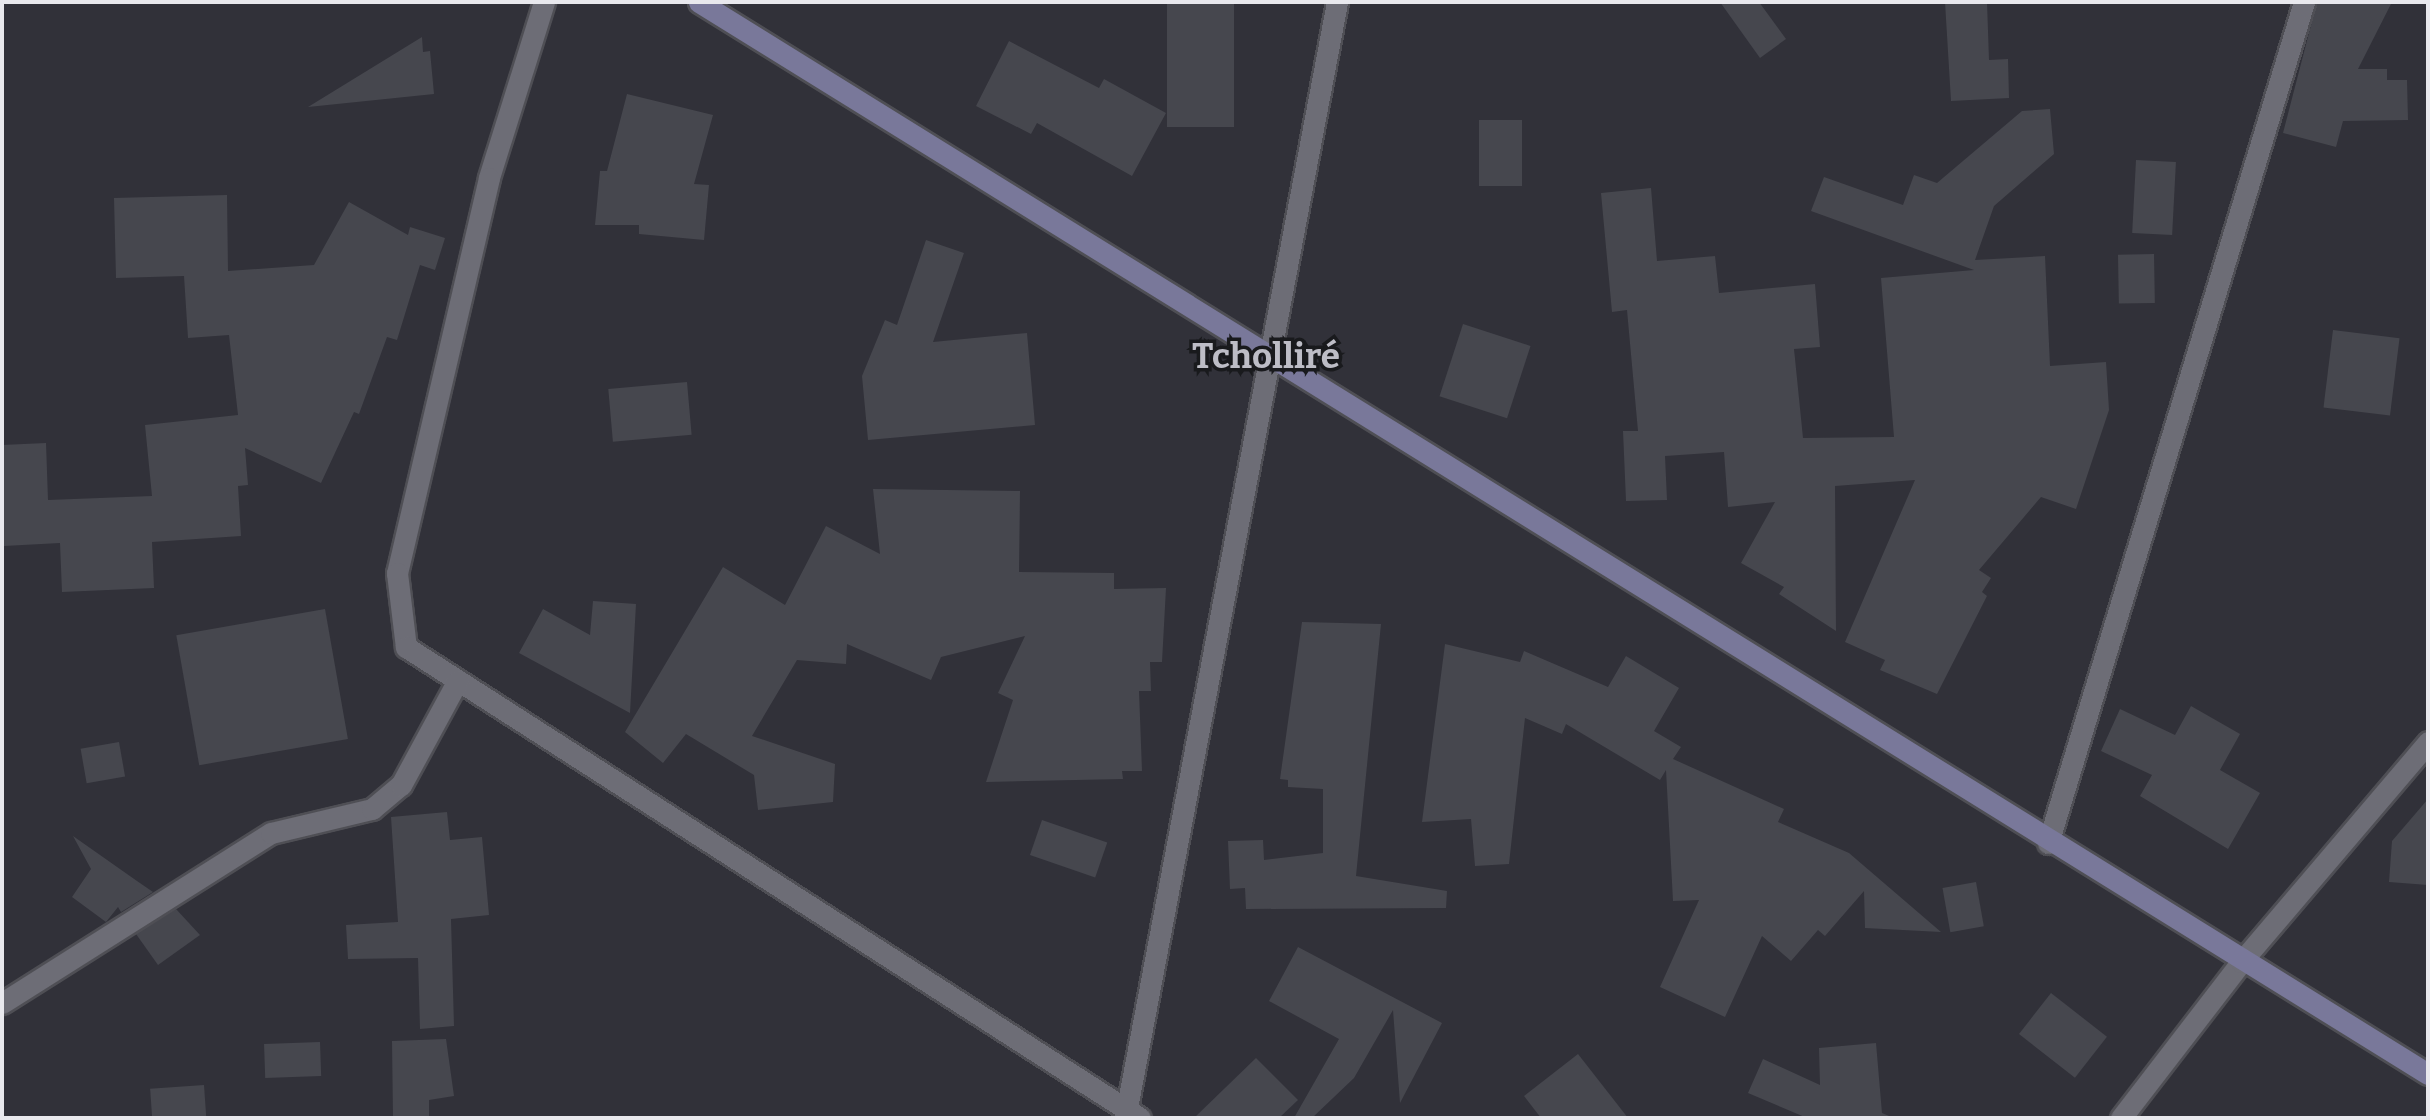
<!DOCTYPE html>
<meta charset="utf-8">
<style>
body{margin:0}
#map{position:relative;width:2430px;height:1120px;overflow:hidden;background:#313139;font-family:Bitter,serif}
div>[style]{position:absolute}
.building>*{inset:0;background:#46474e;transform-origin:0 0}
.roads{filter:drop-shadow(2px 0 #4f4f55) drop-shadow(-2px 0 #4f4f55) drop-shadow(0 2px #4f4f55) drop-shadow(0 -2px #4f4f55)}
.street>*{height:21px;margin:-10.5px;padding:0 10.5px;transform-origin:10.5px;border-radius:10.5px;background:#6d6d76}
.secondary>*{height:21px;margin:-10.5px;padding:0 10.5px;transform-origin:10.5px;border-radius:10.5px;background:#79789a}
span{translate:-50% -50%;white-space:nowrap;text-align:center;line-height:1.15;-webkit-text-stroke:7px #191a1d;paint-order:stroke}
.town-label{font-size:35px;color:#bdbdc6;font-weight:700}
.frame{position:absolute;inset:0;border:4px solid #e8e8ed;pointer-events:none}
</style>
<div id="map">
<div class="building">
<div style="left:1167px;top:2px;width:67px;height:125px"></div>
<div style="clip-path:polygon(1720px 2px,1759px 2px,1786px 39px,1760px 58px)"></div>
<div style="clip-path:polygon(1945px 2px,1987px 2px,1989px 60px,2008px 59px,2009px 98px,1951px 101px)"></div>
<div style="clip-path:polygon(2317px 2px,2392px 2px,2358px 69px,2387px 69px,2387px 80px,2407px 80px,2408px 120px,2343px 121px,2336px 147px,2283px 133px)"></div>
<div style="clip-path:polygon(422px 37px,423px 52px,430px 51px,434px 94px,308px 107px)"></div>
<div style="clip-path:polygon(1009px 41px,1099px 88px,1104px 79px,1166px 113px,1132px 176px,1037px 123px,1031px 134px,976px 106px)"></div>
<div style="clip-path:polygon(627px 94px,713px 115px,694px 184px,709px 185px,704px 240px,639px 234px,639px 225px,595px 225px,600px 171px,607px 171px)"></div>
<div style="clip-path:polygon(2050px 109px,2054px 154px,1994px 206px,1975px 260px,2045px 256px,2050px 366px,2106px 362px,2109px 410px,2076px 509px,2041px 497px,1979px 570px,1991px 578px,1982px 592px,1987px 596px,1937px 694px,1880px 670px,1885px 660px,1845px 642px,1915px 480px,1835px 486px,1836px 631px,1779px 594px,1784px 587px,1741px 563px,1775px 502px,1728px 507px,1724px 452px,1665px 456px,1667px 500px,1626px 501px,1623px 431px,1638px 431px,1627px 310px,1612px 312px,1601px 193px,1651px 188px,1657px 261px,1715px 256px,1719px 293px,1815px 284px,1820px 347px,1794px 349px,1803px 438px,1894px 437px,1881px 278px,1974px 270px,1811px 211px,1824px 177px,1903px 205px,1914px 175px,1937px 183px,2022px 111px)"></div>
<div style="left:1479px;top:120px;width:43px;height:66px"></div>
<div style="left:2136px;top:160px;width:40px;height:73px;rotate:3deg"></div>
<div style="clip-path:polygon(227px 195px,228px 271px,314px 265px,349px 202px,408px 235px,410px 227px,445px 238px,435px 270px,420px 265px,397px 340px,387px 337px,359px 414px,354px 412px,321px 483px,245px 448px,248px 485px,238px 486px,241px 536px,152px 542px,154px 588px,62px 592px,60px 543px,4px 546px,2px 445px,46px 443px,48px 500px,152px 496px,145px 425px,238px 415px,229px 335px,188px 338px,184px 276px,116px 278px,114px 198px)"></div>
<div style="clip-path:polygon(926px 240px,964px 253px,933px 342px,1027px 333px,1035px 425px,868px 440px,862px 376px,885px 320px,897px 325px)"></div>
<div style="left:2154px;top:254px;width:49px;height:36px;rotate:89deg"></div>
<div style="left:1463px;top:324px;width:71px;height:76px;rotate:18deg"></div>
<div style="left:2333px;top:330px;width:67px;height:78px;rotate:7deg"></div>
<div style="left:687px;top:382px;width:53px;height:79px;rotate:85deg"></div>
<div style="clip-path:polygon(873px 489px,1020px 491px,1019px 572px,1114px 573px,1114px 589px,1166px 588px,1162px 662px,1150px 662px,1151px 691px,1139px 691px,1142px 771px,1122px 771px,1123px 779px,986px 782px,1013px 700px,998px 693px,1025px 636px,941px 657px,931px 680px,847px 644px,846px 664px,797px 660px,752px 736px,835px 764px,833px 802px,758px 810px,754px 775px,686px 734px,663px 763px,625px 732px,723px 567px,785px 605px,826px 526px,880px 554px)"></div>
<div style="clip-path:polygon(593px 601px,636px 604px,630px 713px,519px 653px,543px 609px,590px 635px)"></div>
<div style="left:325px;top:609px;width:132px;height:151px;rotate:80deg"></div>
<div style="clip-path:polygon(1302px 622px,1381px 624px,1356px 876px,1447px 891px,1446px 908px,1246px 909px,1245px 888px,1230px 889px,1228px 841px,1263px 840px,1264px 860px,1323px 853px,1323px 789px,1288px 787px,1288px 780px,1280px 779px)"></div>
<div style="clip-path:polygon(1445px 644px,1520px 662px,1524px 651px,1608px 687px,1626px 656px,1679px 688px,1654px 731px,1681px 747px,1673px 759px,1784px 809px,1778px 822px,1849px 853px,1941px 932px,1865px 928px,1864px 891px,1825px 936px,1818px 930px,1791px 961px,1762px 936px,1725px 1017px,1660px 987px,1699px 900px,1673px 901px,1666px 770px,1660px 780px,1566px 724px,1562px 734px,1525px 718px,1509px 864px,1475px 866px,1471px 819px,1422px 822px)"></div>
<div style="clip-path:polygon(2191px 706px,2240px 734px,2220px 770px,2260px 793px,2228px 849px,2140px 796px,2152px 775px,2101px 751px,2120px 709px,2175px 735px)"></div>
<div style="left:119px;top:742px;width:35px;height:39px;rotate:80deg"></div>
<div style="clip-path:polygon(2428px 799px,2428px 885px,2389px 882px,2392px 841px)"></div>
<div style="clip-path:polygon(447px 812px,450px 840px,482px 837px,489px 915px,451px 919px,454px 1026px,420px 1029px,418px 958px,348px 959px,346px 925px,398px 922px,391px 817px)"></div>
<div style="left:1042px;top:820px;width:69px;height:37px;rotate:19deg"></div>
<div style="clip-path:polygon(73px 836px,137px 881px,153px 892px,121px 912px,118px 907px,106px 922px,72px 897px,91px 869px)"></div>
<div style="left:1976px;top:882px;width:45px;height:34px;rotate:80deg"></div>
<div style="clip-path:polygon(176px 909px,200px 935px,158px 965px,136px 934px)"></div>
<div style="clip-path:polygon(1298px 947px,1442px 1023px,1400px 1103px,1393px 1010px,1354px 1078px,1312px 1118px,1294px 1118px,1339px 1039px,1269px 1001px)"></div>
<div style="left:2051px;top:993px;width:71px;height:52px;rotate:38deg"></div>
<div style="clip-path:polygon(446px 1039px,454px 1096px,429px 1100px,429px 1118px,393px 1118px,392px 1041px)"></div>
<div style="left:320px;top:1042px;width:34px;height:56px;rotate:88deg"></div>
<div style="clip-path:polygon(1876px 1043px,1882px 1113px,1894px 1118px,1807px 1118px,1748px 1093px,1763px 1059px,1820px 1085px,1819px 1048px)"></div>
<div style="clip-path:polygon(1578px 1054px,1628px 1118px,1541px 1118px,1524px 1096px)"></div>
<div style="clip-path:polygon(1256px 1058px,1298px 1100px,1279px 1118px,1194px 1118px)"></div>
<div style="left:204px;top:1085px;width:31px;height:54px;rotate:86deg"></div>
</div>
<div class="roads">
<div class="street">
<div style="left:544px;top:2px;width:184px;rotate:107.4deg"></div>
<div style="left:489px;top:178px;width:406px;rotate:103.1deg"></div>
<div style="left:397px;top:573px;width:75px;rotate:83.1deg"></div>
<div style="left:406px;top:647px;width:872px;rotate:32.69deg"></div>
<div style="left:2048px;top:843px;width:879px;rotate:-73.07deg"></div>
<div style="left:2px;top:1003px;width:318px;rotate:-32.3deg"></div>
<div style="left:271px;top:833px;width:104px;rotate:-13.4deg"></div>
<div style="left:372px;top:809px;width:38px;rotate:-40deg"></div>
<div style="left:401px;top:785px;width:119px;rotate:-61.5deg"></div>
<div style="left:1125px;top:1118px;width:1136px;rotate:-79.24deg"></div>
<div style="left:2121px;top:1118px;width:197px;rotate:-52.4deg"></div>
<div style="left:2241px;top:962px;width:289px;rotate:-49.6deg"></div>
</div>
<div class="secondary">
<div style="left:699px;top:2px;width:2034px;rotate:31.8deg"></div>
</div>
</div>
<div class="town-label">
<span style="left:1266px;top:356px">Tcholliré</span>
</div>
<div class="frame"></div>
</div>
